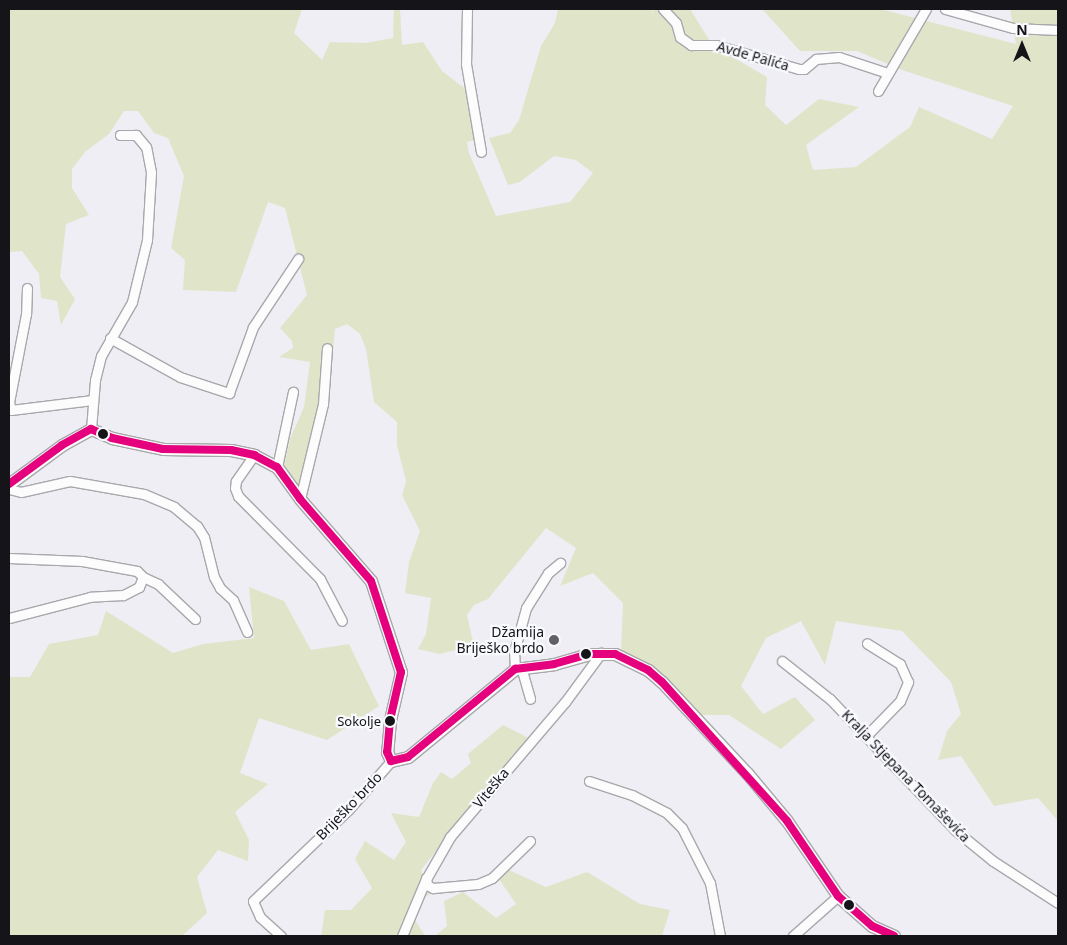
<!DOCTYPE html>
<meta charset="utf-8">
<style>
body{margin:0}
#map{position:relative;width:1067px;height:945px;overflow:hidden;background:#eeeef4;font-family:"Noto Sans",sans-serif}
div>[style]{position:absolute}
.green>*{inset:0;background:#e0e5ca}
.roads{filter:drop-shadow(1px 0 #a8a8ac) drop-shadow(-1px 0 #a8a8ac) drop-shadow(0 1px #a8a8ac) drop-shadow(0 -1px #a8a8ac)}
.street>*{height:9px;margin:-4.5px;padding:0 4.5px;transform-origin:4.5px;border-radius:4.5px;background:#fcfcfd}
.secondary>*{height:11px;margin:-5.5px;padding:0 5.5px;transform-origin:5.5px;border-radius:5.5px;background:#fcfcfd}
.bus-1>*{height:8px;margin:-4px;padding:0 4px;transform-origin:4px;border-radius:4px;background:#e5007d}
.dots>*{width:14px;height:14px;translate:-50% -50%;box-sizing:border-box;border:2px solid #f9fafe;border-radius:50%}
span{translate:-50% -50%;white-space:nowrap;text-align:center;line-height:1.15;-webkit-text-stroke:4.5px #f9fafe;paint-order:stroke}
.bus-label{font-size:13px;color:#151519}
.right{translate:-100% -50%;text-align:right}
.street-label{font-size:14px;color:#151519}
.poi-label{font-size:14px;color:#151519}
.frame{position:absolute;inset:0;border:10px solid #151519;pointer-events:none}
.north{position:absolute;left:997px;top:20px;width:50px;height:50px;-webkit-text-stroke:4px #f9fafe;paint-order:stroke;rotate:0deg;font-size:14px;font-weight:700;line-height:20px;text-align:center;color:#151519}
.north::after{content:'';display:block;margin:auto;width:18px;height:22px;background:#151519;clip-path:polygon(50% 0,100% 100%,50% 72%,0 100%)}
</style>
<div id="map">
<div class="green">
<div style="clip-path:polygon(9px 9px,302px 9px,294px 33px,322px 60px,330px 42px,365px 43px,393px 38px,394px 9px,400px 9px,402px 45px,423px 42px,442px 71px,468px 91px,474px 140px,467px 142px,469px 153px,496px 216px,570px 202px,593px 173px,576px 160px,554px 156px,520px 182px,508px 185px,489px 138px,510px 133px,519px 120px,541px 46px,555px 23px,558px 9px,652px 9px,652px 14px,654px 9px,690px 9px,713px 46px,767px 77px,765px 105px,786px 125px,819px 99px,859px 107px,806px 145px,813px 170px,856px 167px,910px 127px,919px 107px,992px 139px,1013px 106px,902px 70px,857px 51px,800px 51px,762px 9px,880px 9px,1016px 44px,1010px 9px,1058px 9px,1058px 821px,1038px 798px,994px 806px,961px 756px,938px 760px,947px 731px,961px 714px,951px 682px,902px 631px,836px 621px,825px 665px,801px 621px,766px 638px,741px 686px,763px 714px,795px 697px,815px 720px,781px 749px,729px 715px,690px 715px,621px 652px,623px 603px,593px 573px,560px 586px,576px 548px,546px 528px,488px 599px,474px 605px,467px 615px,474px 646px,439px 654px,418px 649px,426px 634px,431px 598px,405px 593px,409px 562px,420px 531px,402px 495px,406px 481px,397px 445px,397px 422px,374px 402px,366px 349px,360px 334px,347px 324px,335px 329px,328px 411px,302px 496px,283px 471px,290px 439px,304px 407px,310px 362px,279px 357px,293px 348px,292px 341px,280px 328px,307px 295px,285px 208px,268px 202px,236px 292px,183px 290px,185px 260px,171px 248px,184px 176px,168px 138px,154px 133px,138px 111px,124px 111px,109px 134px,85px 152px,72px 169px,72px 188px,89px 215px,66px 224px,60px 277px,75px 299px,61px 325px,57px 301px,41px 298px,39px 274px,22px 251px,9px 252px)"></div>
<div style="clip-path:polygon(249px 587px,284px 601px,311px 650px,349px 644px,379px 706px,327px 740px,259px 718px,240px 773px,268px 784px,235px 812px,249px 840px,248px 861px,218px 850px,197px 877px,207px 913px,182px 936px,9px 936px,9px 677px,30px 677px,49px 644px,98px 635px,106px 611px,173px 653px,203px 644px,254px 638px)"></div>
<div style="clip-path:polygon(503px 725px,538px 743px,514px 753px,421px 870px,430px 894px,413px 904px,412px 915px,425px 936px,321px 936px,325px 910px,351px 910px,372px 888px,355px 859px,365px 841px,394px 860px,406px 842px,391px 813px,419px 817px,433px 783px,441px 772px,452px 779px,471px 763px,468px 754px)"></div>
<div style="clip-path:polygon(509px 870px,546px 887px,587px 872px,640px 904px,670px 910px,662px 936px,435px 936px,447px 926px,444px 901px,463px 892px,496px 918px,516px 904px,499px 879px)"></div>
</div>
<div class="roads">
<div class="street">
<div style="left:467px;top:9px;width:55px;rotate:91deg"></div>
<div style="left:466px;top:64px;width:89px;rotate:80.3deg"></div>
<div style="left:663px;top:9px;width:19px;rotate:47deg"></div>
<div style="left:676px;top:23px;width:15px;rotate:74deg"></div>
<div style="left:680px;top:37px;width:14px;rotate:36deg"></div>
<div style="left:691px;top:45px;width:25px"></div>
<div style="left:716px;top:45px;width:86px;rotate:16.1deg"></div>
<div style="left:799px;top:69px;width:5px"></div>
<div style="left:804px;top:69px;width:16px;rotate:-40deg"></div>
<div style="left:816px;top:59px;width:23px;rotate:-5deg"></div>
<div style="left:839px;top:57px;width:51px;rotate:18.4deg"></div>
<div style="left:945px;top:9px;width:71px;rotate:15.6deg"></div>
<div style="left:1013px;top:28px;width:45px;rotate:2.5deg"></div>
<div style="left:878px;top:91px;width:95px;rotate:-59.7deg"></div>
<div style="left:27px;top:288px;width:26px;rotate:92deg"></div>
<div style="left:26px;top:314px;width:90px;rotate:100.9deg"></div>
<div style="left:9px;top:402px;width:8px;rotate:76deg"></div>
<div style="left:11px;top:410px;width:82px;rotate:-7deg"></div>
<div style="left:110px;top:338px;width:80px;rotate:29.1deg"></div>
<div style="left:180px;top:377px;width:52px;rotate:18.1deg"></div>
<div style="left:229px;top:393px;width:70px;rotate:-70deg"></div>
<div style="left:253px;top:327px;width:82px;rotate:-56.5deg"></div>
<div style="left:91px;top:429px;width:49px;rotate:-85.3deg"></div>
<div style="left:95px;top:380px;width:25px;rotate:-76deg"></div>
<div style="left:101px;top:356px;width:62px;rotate:-60.1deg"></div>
<div style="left:132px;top:302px;width:64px;rotate:-76.4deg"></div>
<div style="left:147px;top:240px;width:68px;rotate:-86.6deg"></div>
<div style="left:151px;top:172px;width:25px;rotate:-101deg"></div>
<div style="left:146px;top:147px;width:16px;rotate:-130deg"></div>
<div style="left:136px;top:135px;width:16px;rotate:180deg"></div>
<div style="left:254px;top:455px;width:32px;rotate:125deg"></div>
<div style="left:236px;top:481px;width:7px;rotate:98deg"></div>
<div style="left:235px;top:488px;width:9px;rotate:69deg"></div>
<div style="left:238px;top:496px;width:117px;rotate:45.3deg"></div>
<div style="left:320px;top:579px;width:47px;rotate:62.4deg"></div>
<div style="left:277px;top:467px;width:77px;rotate:-78deg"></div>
<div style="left:9px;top:489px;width:12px;rotate:14deg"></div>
<div style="left:21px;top:492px;width:50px;rotate:-12.7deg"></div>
<div style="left:70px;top:481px;width:75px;rotate:10deg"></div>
<div style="left:144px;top:494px;width:33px;rotate:23deg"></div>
<div style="left:174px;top:507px;width:30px;rotate:40deg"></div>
<div style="left:197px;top:526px;width:13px;rotate:58deg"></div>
<div style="left:204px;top:537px;width:41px;rotate:76deg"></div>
<div style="left:214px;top:577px;width:13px;rotate:61deg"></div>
<div style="left:220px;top:588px;width:18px;rotate:43deg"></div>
<div style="left:233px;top:600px;width:35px;rotate:66deg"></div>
<div style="left:300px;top:499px;width:98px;rotate:-76.4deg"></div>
<div style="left:323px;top:404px;width:56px;rotate:-85.9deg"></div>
<div style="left:9px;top:558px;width:73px;rotate:2.4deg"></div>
<div style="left:82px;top:561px;width:56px;rotate:10.3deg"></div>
<div style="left:137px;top:571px;width:8px;rotate:45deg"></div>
<div style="left:143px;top:577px;width:11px;rotate:112deg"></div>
<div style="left:139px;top:587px;width:18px;rotate:153deg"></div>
<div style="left:123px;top:595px;width:33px;rotate:177deg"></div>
<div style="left:90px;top:597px;width:84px;rotate:165.5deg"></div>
<div style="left:143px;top:577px;width:17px;rotate:25deg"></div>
<div style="left:158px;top:584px;width:51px;rotate:43.4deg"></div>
<div style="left:782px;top:661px;width:61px;rotate:38.4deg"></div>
<div style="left:830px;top:699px;width:181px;rotate:46.3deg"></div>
<div style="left:955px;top:830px;width:49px;rotate:39.2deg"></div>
<div style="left:993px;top:861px;width:77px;rotate:32.9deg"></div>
<div style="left:521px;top:667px;width:33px;rotate:74deg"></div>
<div style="left:515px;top:669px;width:17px;rotate:-93deg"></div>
<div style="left:514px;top:652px;width:46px;rotate:-74.7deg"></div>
<div style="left:526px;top:608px;width:41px;rotate:-57.8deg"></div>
<div style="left:548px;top:573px;width:16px;rotate:-40deg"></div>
<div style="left:866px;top:736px;width:49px;rotate:-45.8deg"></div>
<div style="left:900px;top:701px;width:21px;rotate:-67deg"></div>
<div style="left:908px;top:682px;width:20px;rotate:-114deg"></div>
<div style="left:900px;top:664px;width:39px;rotate:-148deg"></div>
<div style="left:589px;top:781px;width:45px;rotate:18deg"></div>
<div style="left:632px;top:795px;width:39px;rotate:27deg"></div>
<div style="left:667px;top:813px;width:21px;rotate:45deg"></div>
<div style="left:682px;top:828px;width:62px;rotate:63deg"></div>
<div style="left:710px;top:883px;width:54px;rotate:79.3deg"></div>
<div style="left:426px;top:878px;width:7px;rotate:82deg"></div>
<div style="left:427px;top:885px;width:7px;rotate:27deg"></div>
<div style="left:433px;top:888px;width:45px;rotate:-5.1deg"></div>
<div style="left:478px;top:884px;width:15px;rotate:-23deg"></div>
<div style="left:492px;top:878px;width:53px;rotate:-44.2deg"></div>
<div style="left:281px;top:936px;width:28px;rotate:-138deg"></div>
<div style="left:260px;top:917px;width:17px;rotate:-114deg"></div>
<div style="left:253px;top:901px;width:133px;rotate:-43.8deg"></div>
<div style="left:349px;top:809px;width:64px;rotate:-48.8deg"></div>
<div style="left:402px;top:936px;width:60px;rotate:-67.3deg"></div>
<div style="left:425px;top:881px;width:51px;rotate:-60.4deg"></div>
<div style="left:450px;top:837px;width:177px;rotate:-49.6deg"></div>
<div style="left:565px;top:702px;width:61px;rotate:-53.7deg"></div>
<div style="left:793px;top:936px;width:60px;rotate:-41.6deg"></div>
</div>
<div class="secondary">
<div style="left:9px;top:484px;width:66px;rotate:-36.3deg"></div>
<div style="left:62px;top:445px;width:33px;rotate:-29deg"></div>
<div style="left:91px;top:429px;width:23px;rotate:23deg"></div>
<div style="left:112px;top:438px;width:52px;rotate:12.2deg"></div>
<div style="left:163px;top:449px;width:68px;rotate:0.8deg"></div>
<div style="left:231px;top:450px;width:24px;rotate:12deg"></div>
<div style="left:254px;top:455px;width:26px;rotate:28deg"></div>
<div style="left:277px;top:467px;width:39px;rotate:54deg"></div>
<div style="left:300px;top:499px;width:108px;rotate:49.1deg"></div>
<div style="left:371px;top:581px;width:96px;rotate:71.8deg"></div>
<div style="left:401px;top:672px;width:49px;rotate:102.9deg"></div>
<div style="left:390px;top:720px;width:32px;rotate:95deg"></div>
<div style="left:387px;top:752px;width:10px;rotate:66deg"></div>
<div style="left:391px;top:761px;width:17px;rotate:-13deg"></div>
<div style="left:408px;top:757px;width:139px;rotate:-39.4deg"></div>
<div style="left:515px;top:669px;width:39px;rotate:-7deg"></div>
<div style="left:554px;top:664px;width:35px;rotate:-16deg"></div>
<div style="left:588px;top:654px;width:27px"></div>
<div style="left:615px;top:654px;width:37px;rotate:26deg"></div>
<div style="left:648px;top:670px;width:18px;rotate:41deg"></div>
<div style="left:662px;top:682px;width:125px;rotate:47deg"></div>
<div style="left:747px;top:773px;width:62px;rotate:50.2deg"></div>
<div style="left:787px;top:821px;width:91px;rotate:55.8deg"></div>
<div style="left:838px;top:896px;width:45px;rotate:41.4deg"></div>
<div style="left:872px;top:926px;width:24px;rotate:24deg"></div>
</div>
</div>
<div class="bus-1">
<div style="left:91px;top:429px;width:23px;rotate:23deg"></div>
<div style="left:112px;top:438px;width:52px;rotate:12.2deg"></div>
<div style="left:163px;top:449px;width:68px;rotate:0.8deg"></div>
<div style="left:231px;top:450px;width:24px;rotate:12deg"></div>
<div style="left:254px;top:455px;width:26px;rotate:28deg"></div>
<div style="left:277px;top:467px;width:39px;rotate:54deg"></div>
<div style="left:300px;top:499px;width:108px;rotate:49.1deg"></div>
<div style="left:371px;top:581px;width:96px;rotate:71.8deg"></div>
<div style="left:401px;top:672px;width:49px;rotate:102.9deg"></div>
<div style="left:390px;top:720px;width:32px;rotate:95deg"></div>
<div style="left:387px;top:752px;width:10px;rotate:66deg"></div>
<div style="left:9px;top:484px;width:66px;rotate:-36.3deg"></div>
<div style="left:62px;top:445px;width:33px;rotate:-29deg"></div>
<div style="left:391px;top:761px;width:17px;rotate:-13deg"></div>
<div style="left:408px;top:757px;width:139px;rotate:-39.4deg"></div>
<div style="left:515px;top:669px;width:39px;rotate:-7deg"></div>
<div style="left:554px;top:664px;width:35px;rotate:-16deg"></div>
<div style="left:588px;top:654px;width:27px"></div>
<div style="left:615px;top:654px;width:37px;rotate:26deg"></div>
<div style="left:648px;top:670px;width:18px;rotate:41deg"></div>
<div style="left:662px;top:682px;width:187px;rotate:48deg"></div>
<div style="left:787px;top:821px;width:91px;rotate:55.8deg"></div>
<div style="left:838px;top:896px;width:45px;rotate:41.4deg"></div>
<div style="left:872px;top:926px;width:24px;rotate:24deg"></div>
</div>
<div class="dots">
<div style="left:103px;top:434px;background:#151519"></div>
<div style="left:554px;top:640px;background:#616166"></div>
<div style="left:586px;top:654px;background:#151519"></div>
<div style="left:390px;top:721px;background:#151519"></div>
<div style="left:849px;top:905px;background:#151519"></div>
</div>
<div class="bus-label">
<span class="right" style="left:381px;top:721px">Sokolje</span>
</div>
<div class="street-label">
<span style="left:753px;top:56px;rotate:16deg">Avde Palića</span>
<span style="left:906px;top:776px;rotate:46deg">Kralja Stjepana Tomaševića</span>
<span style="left:491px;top:788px;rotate:-50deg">Viteška</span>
<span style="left:349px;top:806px;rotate:-46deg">Briješko brdo</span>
</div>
<div class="poi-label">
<span class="right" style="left:544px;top:640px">Džamija<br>Briješko brdo</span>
</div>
<div class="frame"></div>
<div class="north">N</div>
</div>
